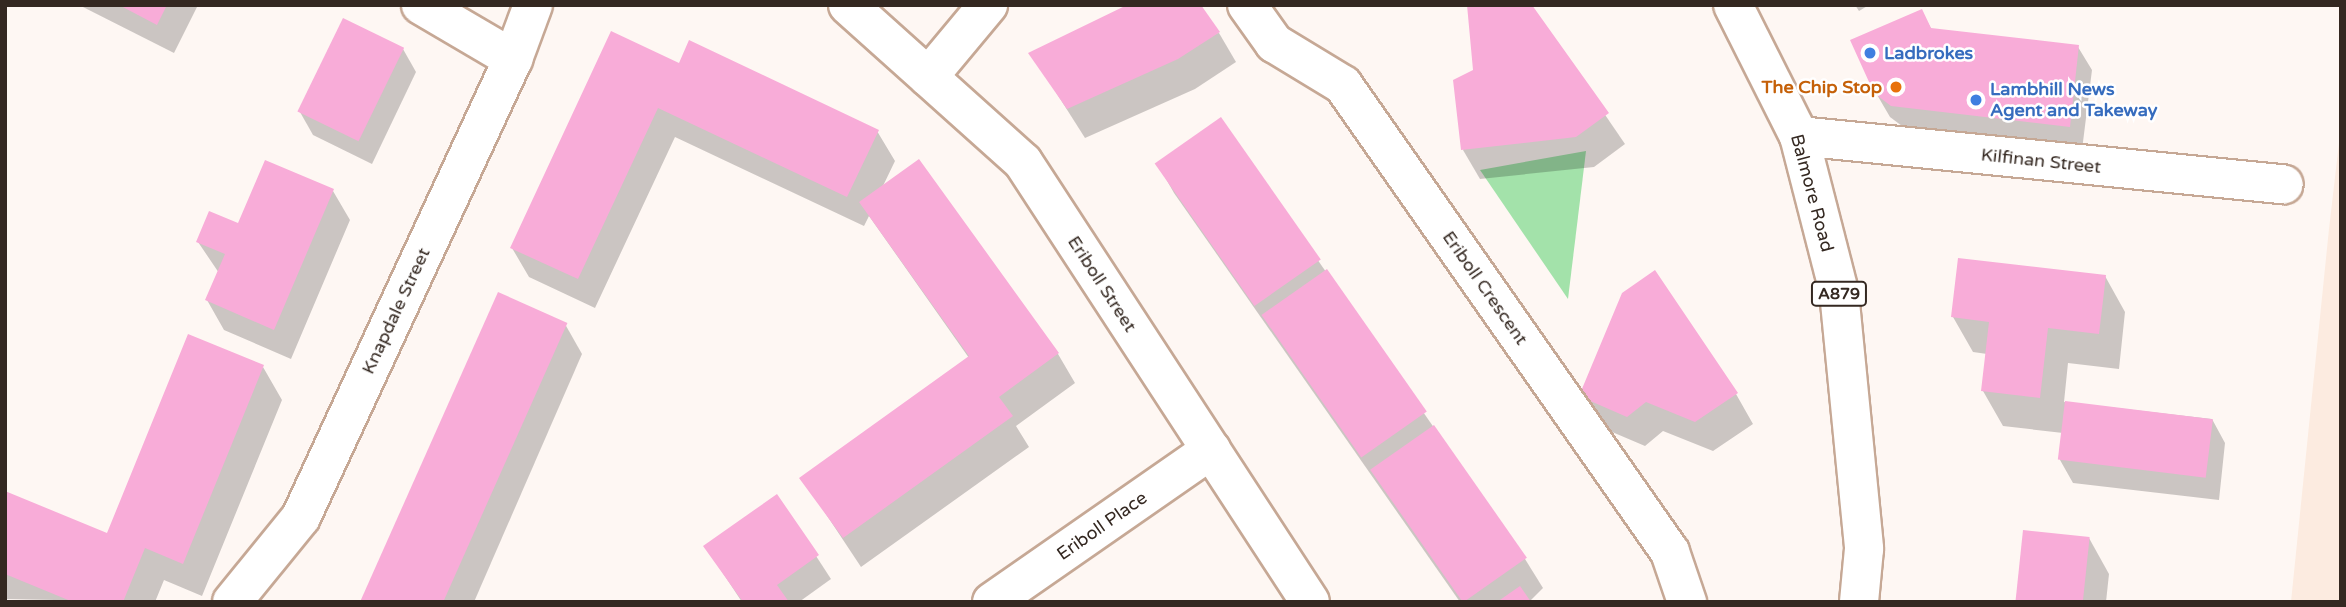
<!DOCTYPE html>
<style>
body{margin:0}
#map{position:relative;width:2346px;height:607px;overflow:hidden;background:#fef7f3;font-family:"Varela Round",sans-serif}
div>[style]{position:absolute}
.industrial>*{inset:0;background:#fcebe0}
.green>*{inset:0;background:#a3e2aa}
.shadow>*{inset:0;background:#0003}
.building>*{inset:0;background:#f8acd8;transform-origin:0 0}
.roads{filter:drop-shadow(2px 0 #c6a895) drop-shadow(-2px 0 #c6a895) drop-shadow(0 2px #c6a895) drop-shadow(0 -2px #c6a895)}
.street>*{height:38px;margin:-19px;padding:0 19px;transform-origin:19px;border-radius:19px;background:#fff}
.primary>*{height:38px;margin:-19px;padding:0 19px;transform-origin:19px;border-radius:19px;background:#fff}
.dots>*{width:19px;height:19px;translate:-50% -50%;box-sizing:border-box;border:4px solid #fff;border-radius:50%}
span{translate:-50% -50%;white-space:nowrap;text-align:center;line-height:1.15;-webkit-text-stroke:5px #fff;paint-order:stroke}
.shield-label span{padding:2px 5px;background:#fff;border:2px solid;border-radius:5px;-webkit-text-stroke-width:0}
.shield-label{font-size:16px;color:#342821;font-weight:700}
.shop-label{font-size:18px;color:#366cbe;font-weight:700}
.left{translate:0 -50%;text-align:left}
.food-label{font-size:18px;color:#c56008;font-weight:700}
.right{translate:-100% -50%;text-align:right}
.street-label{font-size:18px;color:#342821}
.frame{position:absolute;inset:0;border:7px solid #342821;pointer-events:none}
</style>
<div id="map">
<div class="industrial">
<div style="clip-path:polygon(2341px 126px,2341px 602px,2291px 602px,2329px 229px)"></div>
</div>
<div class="green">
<div style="clip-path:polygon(1586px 151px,1568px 299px,1480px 170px)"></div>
</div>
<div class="shadow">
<div style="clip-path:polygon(79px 5px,198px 5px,174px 53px)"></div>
<div style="clip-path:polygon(1530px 5px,1625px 144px,1594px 167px,1480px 179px,1463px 150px)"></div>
<div style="clip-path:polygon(1855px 5px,1869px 5px,1859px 11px)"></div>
<div style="clip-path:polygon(1921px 11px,1932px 30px,2078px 47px,2092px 70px,2082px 150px,1906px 129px,1890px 117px,1876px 93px)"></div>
<div style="clip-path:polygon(1219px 33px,1236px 62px,1195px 89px,1085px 138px,1031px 53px)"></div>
<div style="clip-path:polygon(403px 49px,416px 72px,372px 164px,313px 135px,300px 112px)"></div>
<div style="clip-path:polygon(680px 65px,877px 131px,895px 161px,882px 188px,1058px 354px,1075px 383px,1016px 426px,1029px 447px,861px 567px,802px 478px,969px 358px,869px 216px,864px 226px,675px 137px,595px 308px,529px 277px,512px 248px)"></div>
<div style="clip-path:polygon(1220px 119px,1525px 559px,1543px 588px,1529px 602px,1460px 602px,1174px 193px,1157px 163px)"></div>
<div style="clip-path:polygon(333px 191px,350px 220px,291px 359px,224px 330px,207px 300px,219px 273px,198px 242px)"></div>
<div style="clip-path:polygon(2105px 276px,2125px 312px,2119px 369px,2068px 363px,2064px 402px,2212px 419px,2225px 443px,2219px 500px,2073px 483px,2060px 460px,2063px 433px,2003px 426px,1983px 391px,1987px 354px,1973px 352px,1953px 317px)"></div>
<div style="clip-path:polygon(565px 324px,582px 354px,474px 602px,365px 602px)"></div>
<div style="clip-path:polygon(263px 367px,282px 400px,202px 596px,164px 580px,155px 602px,5px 599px,5px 493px,108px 535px)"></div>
<div style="clip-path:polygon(1736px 394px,1753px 424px,1713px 451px,1663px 431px,1645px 446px,1598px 426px,1580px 396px)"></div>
<div style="clip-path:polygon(777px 496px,831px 579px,799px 602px,742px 602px,705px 546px)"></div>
<div style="clip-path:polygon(2089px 538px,2109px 574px,2106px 602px,2017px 602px)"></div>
</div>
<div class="building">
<div style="clip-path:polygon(119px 5px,167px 5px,157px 25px)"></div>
<div style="clip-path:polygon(1127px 5px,1201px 5px,1220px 32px,1178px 59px,1067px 109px,1028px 53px)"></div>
<div style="clip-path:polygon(1467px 5px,1532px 5px,1609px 113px,1576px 137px,1461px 150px,1453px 80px,1473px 70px)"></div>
<div style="clip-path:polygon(1922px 9px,1931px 28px,2079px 45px,2070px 127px,1891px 106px,1874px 93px,1850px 40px)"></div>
<div style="left:343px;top:18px;width:68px;height:104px;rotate:26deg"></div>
<div style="clip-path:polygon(611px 31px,679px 63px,689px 40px,879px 130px,847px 197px,658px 108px,578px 279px,510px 248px)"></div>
<div style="left:1221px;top:117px;width:174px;height:81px;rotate:55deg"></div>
<div style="clip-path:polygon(919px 159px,1059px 353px,999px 397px,1013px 416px,843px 538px,799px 478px,969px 356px,859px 202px)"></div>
<div style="clip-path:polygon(265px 160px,334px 189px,274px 330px,205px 300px,225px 254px,196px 242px,209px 211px,238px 223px)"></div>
<div style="clip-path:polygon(1958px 258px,2106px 275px,2099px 334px,2048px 328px,2040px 398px,1981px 391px,1989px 322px,1951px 317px)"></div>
<div style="left:1327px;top:269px;width:174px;height:80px;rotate:55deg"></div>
<div style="clip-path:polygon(1655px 270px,1738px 393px,1695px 422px,1646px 402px,1627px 417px,1579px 396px,1622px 293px)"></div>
<div style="left:498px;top:292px;width:76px;height:338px;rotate:24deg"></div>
<div style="clip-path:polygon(188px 334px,264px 365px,183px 564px,145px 548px,123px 602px,73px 602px,5px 574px,5px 491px,107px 533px)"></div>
<div style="left:2065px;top:401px;width:149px;height:59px;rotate:7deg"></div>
<div style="left:1434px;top:425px;width:162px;height:78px;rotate:55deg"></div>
<div style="clip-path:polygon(777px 494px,819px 555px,777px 585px,789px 602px,743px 602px,703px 546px)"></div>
<div style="left:2023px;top:530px;width:67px;height:72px;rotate:6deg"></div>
<div style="clip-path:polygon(1520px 586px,1531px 602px,1497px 602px)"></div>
</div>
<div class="roads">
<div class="street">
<div style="left:421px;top:5px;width:107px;rotate:30.4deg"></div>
<div style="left:848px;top:5px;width:235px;rotate:41.9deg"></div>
<div style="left:1023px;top:162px;width:525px;rotate:56.88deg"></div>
<div style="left:1247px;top:5px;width:47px;rotate:54.6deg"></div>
<div style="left:1274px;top:43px;width:81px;rotate:31.3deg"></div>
<div style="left:1343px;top:85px;width:570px;rotate:55deg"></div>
<div style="left:1670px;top:552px;width:53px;rotate:71.2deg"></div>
<div style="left:928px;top:77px;width:94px;rotate:-50.2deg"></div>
<div style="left:1799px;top:136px;width:487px;rotate:5.7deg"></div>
<div style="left:232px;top:602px;width:109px;rotate:-50.9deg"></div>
<div style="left:301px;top:517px;width:505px;rotate:-65.16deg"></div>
<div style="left:513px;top:59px;width:58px;rotate:-69.7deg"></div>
<div style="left:992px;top:602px;width:267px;rotate:-34.8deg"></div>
</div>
<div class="primary">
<div style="left:1733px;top:5px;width:147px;rotate:63.3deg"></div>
<div style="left:1799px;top:136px;width:161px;rotate:75.6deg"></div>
<div style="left:1839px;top:292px;width:258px;rotate:84.4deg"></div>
<div style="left:1864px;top:549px;width:53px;rotate:95.4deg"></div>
</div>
</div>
<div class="dots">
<div style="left:1870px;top:53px;background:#3f7fe0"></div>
<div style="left:1896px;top:87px;background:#e8710a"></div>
<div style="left:1976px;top:100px;background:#3f7fe0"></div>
</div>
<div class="shield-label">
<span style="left:1839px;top:294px">A879</span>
</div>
<div class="shop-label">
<span class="left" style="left:1884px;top:53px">Ladbrokes</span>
<span class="left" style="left:1990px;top:100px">Lambhill News<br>Agent and Takeway</span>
</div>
<div class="food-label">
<span class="right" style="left:1882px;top:87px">The Chip Stop</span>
</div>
<div class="street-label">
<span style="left:2041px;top:161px;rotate:6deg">Kilfinan Street</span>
<span style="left:1812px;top:193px;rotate:75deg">Balmore Road</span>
<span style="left:1102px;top:284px;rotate:57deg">Eriboll Street</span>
<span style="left:1485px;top:288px;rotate:55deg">Eriboll Crescent</span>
<span style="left:396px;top:311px;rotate:-65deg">Knapdale Street</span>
<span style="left:1102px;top:526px;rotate:-35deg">Eriboll Place</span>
</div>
<div class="frame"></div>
</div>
